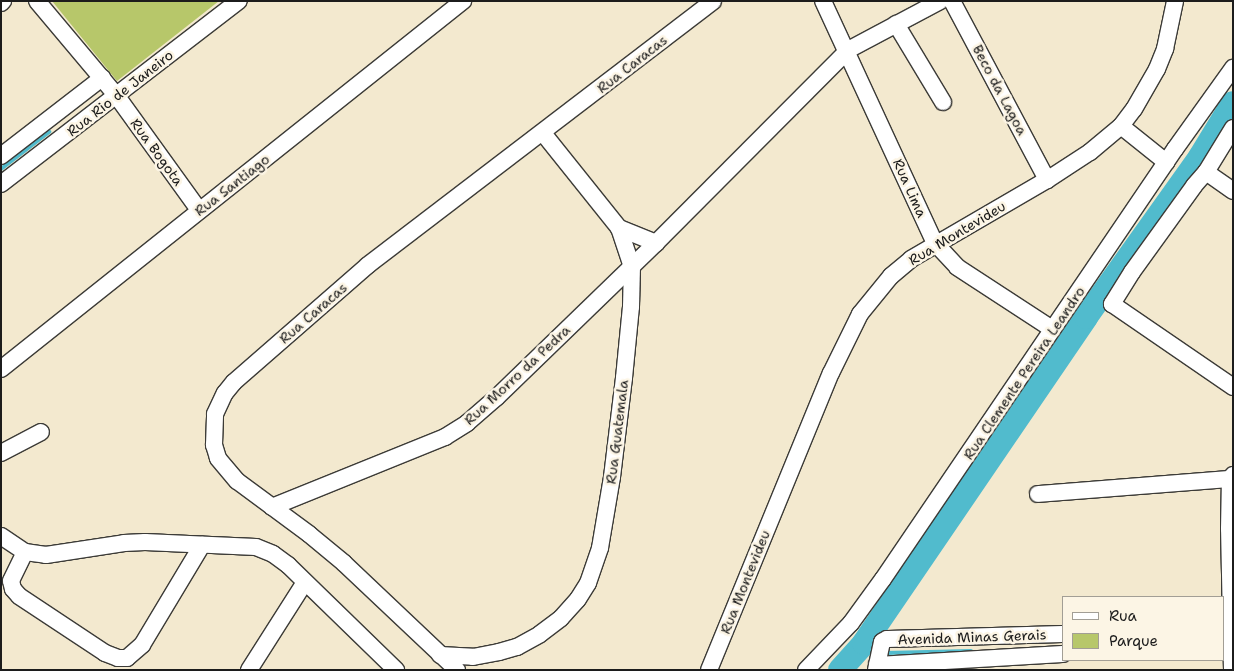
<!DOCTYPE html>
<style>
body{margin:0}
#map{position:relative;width:1234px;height:671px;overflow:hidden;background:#f3e9cf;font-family:"Shantell Sans",sans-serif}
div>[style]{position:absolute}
.green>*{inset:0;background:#b7c76a}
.stream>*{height:4px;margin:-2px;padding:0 2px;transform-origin:2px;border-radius:2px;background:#51bbcd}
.river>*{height:24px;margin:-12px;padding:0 12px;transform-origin:12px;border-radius:12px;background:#51bbcd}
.roads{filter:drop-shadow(1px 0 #3c3b37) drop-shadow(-1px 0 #3c3b37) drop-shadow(0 1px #3c3b37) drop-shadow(0 -1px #3c3b37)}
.minor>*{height:16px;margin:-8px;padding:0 8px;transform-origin:8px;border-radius:8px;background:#fff}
span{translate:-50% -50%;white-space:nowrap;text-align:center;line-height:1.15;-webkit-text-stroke:5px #fcf5e5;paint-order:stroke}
.street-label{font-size:14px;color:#1c1c1c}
.frame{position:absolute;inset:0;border:2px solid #1c1c1c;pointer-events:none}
.legend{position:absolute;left:1062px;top:596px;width:162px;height:65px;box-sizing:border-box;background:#fcf5e5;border:1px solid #a29e95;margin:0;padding:6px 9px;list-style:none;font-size:15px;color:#1c1c1c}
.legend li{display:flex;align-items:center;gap:10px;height:25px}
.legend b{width:25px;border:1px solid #a29e95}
</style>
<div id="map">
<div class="green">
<div style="clip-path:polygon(52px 1px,219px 1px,117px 81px)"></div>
</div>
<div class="stream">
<div style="left:1px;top:169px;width:61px;rotate:-37.6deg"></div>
<div style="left:864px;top:643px;width:14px;rotate:25deg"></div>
<div style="left:885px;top:653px;width:86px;rotate:-1.3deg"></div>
</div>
<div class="river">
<div style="left:840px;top:670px;width:36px;rotate:-48deg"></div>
<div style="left:864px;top:643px;width:394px;rotate:-55.7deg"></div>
<div style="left:1086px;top:317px;width:196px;rotate:-54.5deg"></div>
<div style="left:1200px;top:157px;width:63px;rotate:-58.6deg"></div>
</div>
<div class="roads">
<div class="minor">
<div style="left:37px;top:1px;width:123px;rotate:50deg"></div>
<div style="left:116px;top:95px;width:142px;rotate:54.2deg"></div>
<div style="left:823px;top:1px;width:267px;rotate:65.2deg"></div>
<div style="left:935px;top:243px;width:33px;rotate:47deg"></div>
<div style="left:957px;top:267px;width:113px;rotate:33.1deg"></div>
<div style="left:952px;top:1px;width:203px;rotate:62deg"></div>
<div style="left:1px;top:3px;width:3px;rotate:-45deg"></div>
<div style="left:896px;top:24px;width:91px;rotate:58.9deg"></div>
<div style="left:1121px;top:126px;width:58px;rotate:38.7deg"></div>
<div style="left:1233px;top:128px;width:52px;rotate:121.5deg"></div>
<div style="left:1206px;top:172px;width:18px;rotate:131deg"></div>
<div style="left:1194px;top:186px;width:106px;rotate:125.8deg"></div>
<div style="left:1132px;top:272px;width:38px;rotate:122deg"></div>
<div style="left:1112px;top:304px;width:147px;rotate:34.4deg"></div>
<div style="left:1px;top:156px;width:128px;rotate:-37.7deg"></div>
<div style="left:1206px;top:172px;width:33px;rotate:35deg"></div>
<div style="left:1px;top:184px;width:300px;rotate:-37.6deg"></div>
<div style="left:619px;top:228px;width:40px;rotate:22deg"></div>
<div style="left:1px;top:369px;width:591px;rotate:-38.54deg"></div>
<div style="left:1px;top:453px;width:45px;rotate:-27.7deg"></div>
<div style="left:1038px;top:494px;width:193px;rotate:-4.5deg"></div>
<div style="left:272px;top:507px;width:187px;rotate:-22deg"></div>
<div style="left:445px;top:437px;width:26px;rotate:-32deg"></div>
<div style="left:467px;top:423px;width:40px;rotate:-41deg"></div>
<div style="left:497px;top:397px;width:221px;rotate:-44.1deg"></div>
<div style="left:656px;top:243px;width:272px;rotate:-45.1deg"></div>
<div style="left:848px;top:50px;width:104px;rotate:-28deg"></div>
<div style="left:1px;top:536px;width:29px;rotate:34deg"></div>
<div style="left:25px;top:552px;width:21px;rotate:8deg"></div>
<div style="left:46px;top:555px;width:79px;rotate:-8.7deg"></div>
<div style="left:124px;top:543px;width:21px;rotate:-3deg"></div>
<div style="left:145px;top:542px;width:111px;rotate:2.6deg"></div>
<div style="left:256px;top:547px;width:18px;rotate:22deg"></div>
<div style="left:273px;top:554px;width:19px;rotate:36deg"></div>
<div style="left:288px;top:565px;width:151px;rotate:44.2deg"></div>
<div style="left:25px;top:552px;width:32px;rotate:116deg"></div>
<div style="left:11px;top:581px;width:8px;rotate:76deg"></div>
<div style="left:13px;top:589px;width:9px;rotate:49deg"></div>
<div style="left:19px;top:596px;width:103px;rotate:33.5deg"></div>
<div style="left:105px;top:653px;width:14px;rotate:21deg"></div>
<div style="left:118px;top:658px;width:9px"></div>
<div style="left:127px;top:658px;width:20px;rotate:-41deg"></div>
<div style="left:142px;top:645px;width:117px;rotate:-59deg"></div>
<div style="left:440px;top:655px;width:33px;rotate:3deg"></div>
<div style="left:473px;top:657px;width:26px;rotate:-11deg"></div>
<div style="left:499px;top:652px;width:19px;rotate:-16deg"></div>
<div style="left:517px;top:647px;width:26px;rotate:-29deg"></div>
<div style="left:540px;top:634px;width:26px;rotate:-37deg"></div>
<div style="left:561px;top:618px;width:25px;rotate:-48deg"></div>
<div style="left:578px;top:599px;width:19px;rotate:-58deg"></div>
<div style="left:588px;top:583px;width:37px;rotate:-71deg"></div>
<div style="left:600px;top:548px;width:72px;rotate:-80.4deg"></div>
<div style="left:612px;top:477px;width:100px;rotate:-83.1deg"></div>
<div style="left:624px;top:378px;width:71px;rotate:-84.4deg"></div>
<div style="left:631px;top:307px;width:40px;rotate:-88.6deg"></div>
<div style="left:632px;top:267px;width:41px;rotate:-108.4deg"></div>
<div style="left:619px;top:228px;width:122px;rotate:-128.7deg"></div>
<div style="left:877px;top:665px;width:186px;rotate:-3.4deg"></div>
<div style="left:249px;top:670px;width:104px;rotate:-57.5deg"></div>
<div style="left:457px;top:670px;width:156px;rotate:-136.6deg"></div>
<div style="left:344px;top:563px;width:45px;rotate:-140.4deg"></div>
<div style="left:309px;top:534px;width:89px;rotate:-143.6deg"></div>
<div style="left:237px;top:481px;width:30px;rotate:-130deg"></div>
<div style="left:218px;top:458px;width:14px;rotate:-107deg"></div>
<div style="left:214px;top:445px;width:31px;rotate:-88deg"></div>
<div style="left:215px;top:414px;width:23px;rotate:-65deg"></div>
<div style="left:225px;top:393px;width:14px;rotate:-51deg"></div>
<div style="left:234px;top:382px;width:178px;rotate:-41.1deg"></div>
<div style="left:368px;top:265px;width:434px;rotate:-37.4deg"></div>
<div style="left:709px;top:670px;width:321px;rotate:-67.7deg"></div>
<div style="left:831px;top:373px;width:66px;rotate:-63.8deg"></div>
<div style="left:860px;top:314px;width:49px;rotate:-50.8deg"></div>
<div style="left:891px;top:276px;width:26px;rotate:-40deg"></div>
<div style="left:911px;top:259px;width:157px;rotate:-30.2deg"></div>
<div style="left:1047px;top:180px;width:51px;rotate:-33.1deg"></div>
<div style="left:1090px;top:152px;width:40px;rotate:-40deg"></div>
<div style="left:1121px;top:126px;width:21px;rotate:-53deg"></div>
<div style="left:1134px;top:109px;width:46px;rotate:-60.1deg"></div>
<div style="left:1157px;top:69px;width:22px;rotate:-68deg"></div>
<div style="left:1165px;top:49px;width:49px;rotate:-78.2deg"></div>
<div style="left:806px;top:670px;width:65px;rotate:-46.2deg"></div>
<div style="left:851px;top:623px;width:54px;rotate:-54deg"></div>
<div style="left:883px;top:579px;width:520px;rotate:-55.82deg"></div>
<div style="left:1175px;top:149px;width:100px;rotate:-54.4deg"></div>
<div style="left:876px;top:670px;width:29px;rotate:-78deg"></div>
<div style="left:882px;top:642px;width:6px;rotate:-31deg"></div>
<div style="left:887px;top:639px;width:176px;rotate:-1.6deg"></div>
<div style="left:1232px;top:670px;width:141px;rotate:-91.2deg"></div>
<div style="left:1229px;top:529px;width:50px;rotate:-88.9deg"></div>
<div style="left:1230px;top:479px;width:5px;rotate:-53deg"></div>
</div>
</div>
<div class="street-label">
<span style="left:632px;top:64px;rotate:-38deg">Rua Caracas</span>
<span style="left:1000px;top:90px;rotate:62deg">Beco da Lagoa</span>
<span style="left:120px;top:93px;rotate:-38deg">Rua Rio de Janeiro</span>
<span style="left:157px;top:152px;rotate:54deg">Rua Bogota</span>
<span style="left:232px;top:185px;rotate:-38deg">Rua Santiago</span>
<span style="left:910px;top:188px;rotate:66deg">Rua Lima</span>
<span style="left:957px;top:233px;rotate:-31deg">Rua Montevideu</span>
<span style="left:313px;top:313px;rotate:-41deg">Rua Caracas</span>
<span style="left:1024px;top:373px;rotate:-56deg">Rua Clemente Pereira Leandro</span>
<span style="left:517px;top:375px;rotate:-43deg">Rua Morro da Pedra</span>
<span style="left:617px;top:432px;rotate:-83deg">Rua Guatemala</span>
<span style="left:745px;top:582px;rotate:-68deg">Rua Montevideu</span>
<span style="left:972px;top:637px;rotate:-2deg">Avenida Minas Gerais</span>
</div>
<div class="frame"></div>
<ul class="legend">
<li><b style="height:6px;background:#fff"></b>Rua</li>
<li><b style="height:14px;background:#b7c76a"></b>Parque</li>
</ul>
</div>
